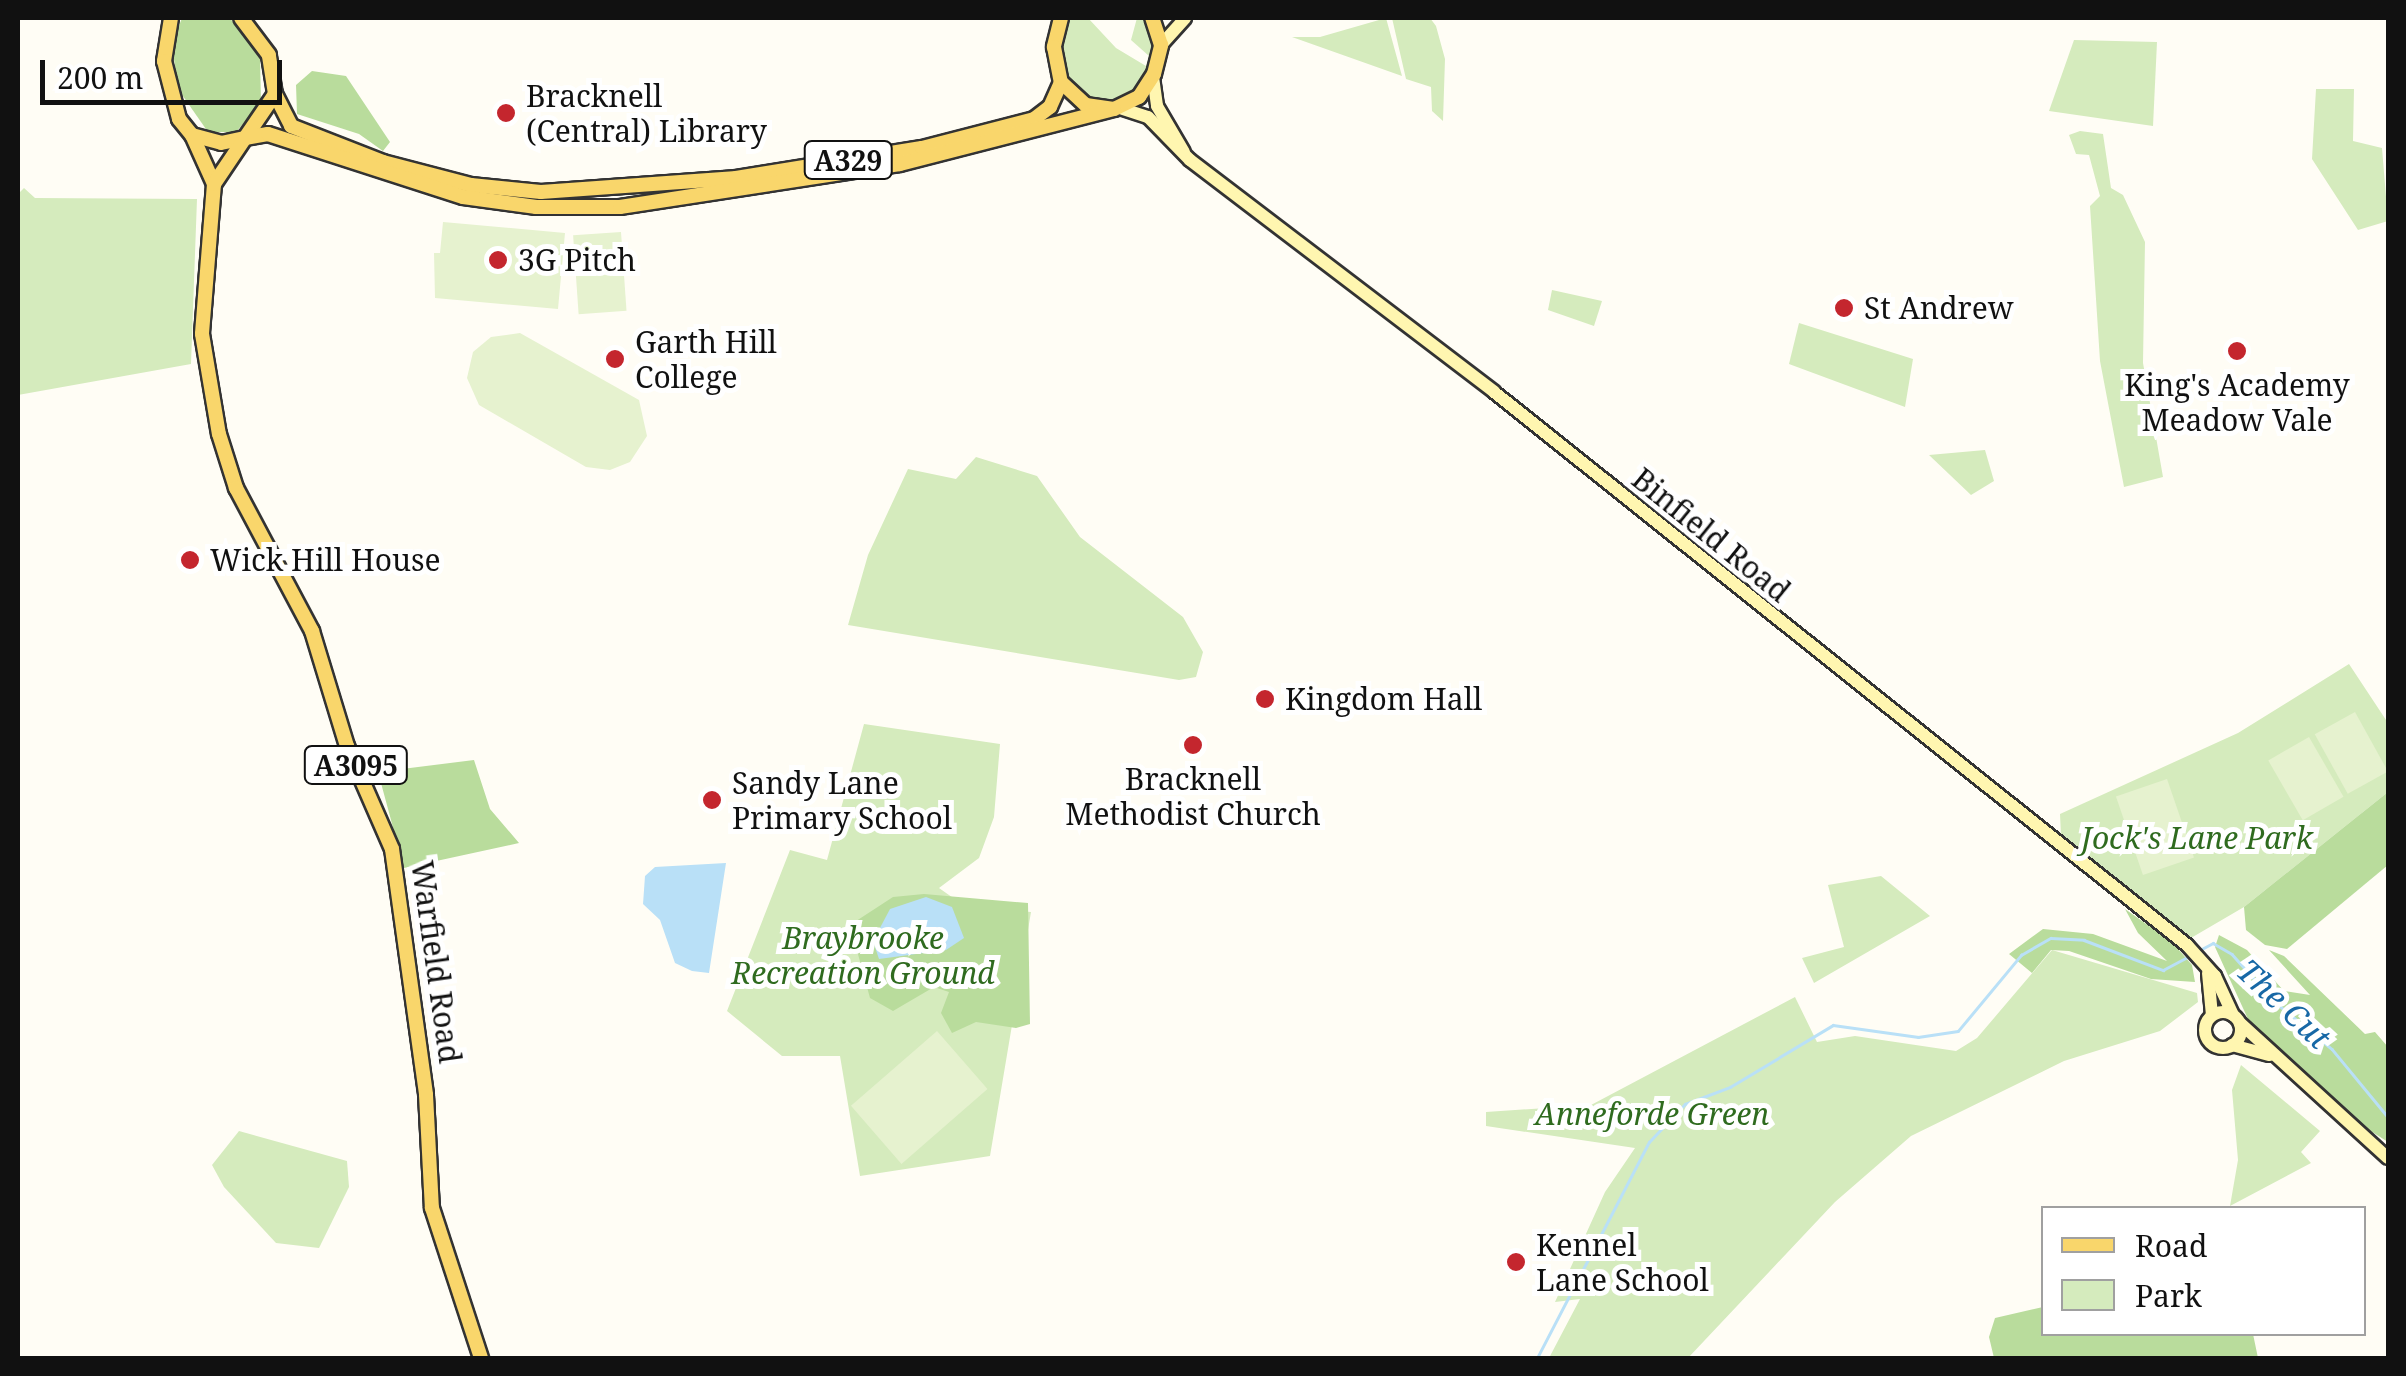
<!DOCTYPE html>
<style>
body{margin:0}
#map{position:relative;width:2406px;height:1376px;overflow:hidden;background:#fffdf5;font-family:"Noto Serif",serif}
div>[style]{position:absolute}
.green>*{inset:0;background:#d5ebbd}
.forest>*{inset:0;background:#b9dc9c}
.pitch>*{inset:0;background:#e6f2cf;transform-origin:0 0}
.water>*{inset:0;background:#b9e0f7}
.stream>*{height:2.5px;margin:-1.25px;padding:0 1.25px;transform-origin:1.25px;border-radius:1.25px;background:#b9e0f7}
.roads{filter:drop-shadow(2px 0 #333) drop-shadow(-2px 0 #333) drop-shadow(0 2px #333) drop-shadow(0 -2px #333)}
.secondary>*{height:12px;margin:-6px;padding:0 6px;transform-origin:6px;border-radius:6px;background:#fff6b0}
.secondary>.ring{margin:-6px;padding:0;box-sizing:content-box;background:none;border:12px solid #fff6b0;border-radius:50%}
.primary>*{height:14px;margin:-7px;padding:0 7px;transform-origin:7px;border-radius:7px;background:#f9d66b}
.dots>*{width:28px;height:28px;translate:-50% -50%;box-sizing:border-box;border:5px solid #fff;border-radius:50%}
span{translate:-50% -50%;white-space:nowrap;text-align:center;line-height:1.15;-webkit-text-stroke:10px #fff;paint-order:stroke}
.shield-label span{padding:2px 8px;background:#fff;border:2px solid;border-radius:8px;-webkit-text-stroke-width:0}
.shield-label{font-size:28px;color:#111;font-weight:700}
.poi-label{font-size:30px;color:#111}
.left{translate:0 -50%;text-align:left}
.street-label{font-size:30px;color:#111}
.park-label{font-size:30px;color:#2f6b1f;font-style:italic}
.water-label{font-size:32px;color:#1768a6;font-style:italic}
.frame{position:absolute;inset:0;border:20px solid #111;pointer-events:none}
.legend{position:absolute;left:2041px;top:1206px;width:325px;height:130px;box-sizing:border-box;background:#fff;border:2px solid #a0a0a0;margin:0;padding:12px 18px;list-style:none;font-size:30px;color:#111}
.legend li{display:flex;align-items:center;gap:20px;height:50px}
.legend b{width:50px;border:2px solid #a0a0a0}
.scale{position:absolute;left:40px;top:60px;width:242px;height:45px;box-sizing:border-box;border:5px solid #111;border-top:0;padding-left:12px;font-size:30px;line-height:35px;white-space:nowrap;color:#111;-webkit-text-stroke:8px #fff;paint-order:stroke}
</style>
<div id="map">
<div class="green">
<div style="clip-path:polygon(1066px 18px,1088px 18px,1116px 48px,1146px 66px,1149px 56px,1131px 40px,1137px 18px,1146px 18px,1155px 43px,1151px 70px,1137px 92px,1116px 103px,1093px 102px,1070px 86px,1058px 52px)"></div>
<div style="clip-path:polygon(1386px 18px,1402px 76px,1292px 37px,1320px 37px)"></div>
<div style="clip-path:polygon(1392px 18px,1430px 18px,1436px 26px,1445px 59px,1443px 121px,1432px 111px,1431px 87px,1406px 79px)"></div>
<div style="clip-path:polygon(2074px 40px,2157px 42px,2153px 126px,2049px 111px)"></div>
<div style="clip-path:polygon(2316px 89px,2354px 89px,2353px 141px,2382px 148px,2388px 221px,2358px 230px,2312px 159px)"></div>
<div style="clip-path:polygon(2080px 131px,2103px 134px,2111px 188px,2123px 195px,2145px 242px,2143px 363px,2163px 477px,2124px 487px,2100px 361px,2090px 206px,2100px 196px,2089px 155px,2076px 154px,2069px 135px)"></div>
<div style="clip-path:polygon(24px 188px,35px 198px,197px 199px,191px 364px,18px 395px,18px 194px)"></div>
<div style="clip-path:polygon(1552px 290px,1602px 301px,1594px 326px,1548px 310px)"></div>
<div style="clip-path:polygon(1799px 323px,1913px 359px,1905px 407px,1789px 364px)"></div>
<div style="clip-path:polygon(1985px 450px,1994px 481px,1971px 495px,1929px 455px)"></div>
<div style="clip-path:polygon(976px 457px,1037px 476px,1080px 537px,1183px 617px,1203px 652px,1196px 677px,1179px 680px,848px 625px,868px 555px,908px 469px,956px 479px)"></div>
<div style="clip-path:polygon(2349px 664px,2388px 723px,2388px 792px,2244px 907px,2191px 938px,2061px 836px,2060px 814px,2238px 733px)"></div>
<div style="clip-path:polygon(864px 724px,1000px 744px,994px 817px,979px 858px,939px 888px,966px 907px,1031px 912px,990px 1156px,860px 1176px,840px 1056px,782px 1056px,727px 1011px,790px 850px,827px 860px)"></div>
<div style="clip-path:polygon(1881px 876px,1930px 916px,1814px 983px,1802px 958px,1844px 947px,1828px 885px)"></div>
<div style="clip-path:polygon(2052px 950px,2197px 993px,2198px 1002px,2160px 1031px,2064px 1061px,1911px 1136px,1835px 1202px,1688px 1358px,1549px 1358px,1580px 1299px,1555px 1302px,1605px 1192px,1635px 1148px,1486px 1126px,1486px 1112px,1591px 1105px,1795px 997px,1817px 1042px,1855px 1036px,1956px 1051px,1977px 1038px)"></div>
<div style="clip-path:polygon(2241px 1065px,2320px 1131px,2301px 1152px,2311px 1163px,2230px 1206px,2238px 1160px,2232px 1090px)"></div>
<div style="clip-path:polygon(239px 1131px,347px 1161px,349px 1187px,319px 1248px,276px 1243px,224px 1187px,212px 1165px)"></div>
</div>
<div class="forest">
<div style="clip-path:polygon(182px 18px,230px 18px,260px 58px,261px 103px,236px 132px,208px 132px,178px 89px,172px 44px)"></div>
<div style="clip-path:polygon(312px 71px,346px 76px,390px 142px,383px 151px,359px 134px,297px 114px,296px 85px)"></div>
<div style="clip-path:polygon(474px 760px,490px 809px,519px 843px,404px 868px,378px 772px)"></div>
<div style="clip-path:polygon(2388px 792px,2388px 865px,2287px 949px,2265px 945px,2246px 930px,2244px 907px)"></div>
<div style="clip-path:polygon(924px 894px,1028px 903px,1030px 1024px,1016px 1028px,976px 1022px,952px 1033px,941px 1013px,949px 992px,934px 987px,893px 1011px,870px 998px,850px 925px,893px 897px)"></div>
<div style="clip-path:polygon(2125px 909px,2172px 942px,2192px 965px,2195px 982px,2151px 979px,2069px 951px,2051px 950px,2032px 973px,2009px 954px,2043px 929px,2093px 934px,2167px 961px,2138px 933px)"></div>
<div style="clip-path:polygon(2219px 935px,2247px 950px,2284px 991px,2310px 995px,2269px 950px,2284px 956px,2365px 1034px,2375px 1032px,2388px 1047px,2388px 1142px,2355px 1121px,2248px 1019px,2215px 947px)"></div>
<div style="clip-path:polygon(2043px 1307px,2044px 1334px,2253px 1334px,2258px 1358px,1994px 1358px,1989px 1337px,1995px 1318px)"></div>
</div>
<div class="pitch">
<div style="clip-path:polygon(443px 222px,565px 233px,558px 309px,435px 298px,434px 253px,440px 253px)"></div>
<div style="left:621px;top:232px;width:79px;height:48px;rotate:86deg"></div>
<div style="clip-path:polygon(520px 333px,639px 400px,647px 436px,630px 462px,610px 470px,586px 467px,479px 405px,467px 378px,473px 352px,491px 337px)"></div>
<div style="left:2355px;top:712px;width:68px;height:46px;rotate:61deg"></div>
<div style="left:2309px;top:737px;width:69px;height:47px;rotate:60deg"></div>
<div style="left:2167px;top:779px;width:83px;height:54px;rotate:71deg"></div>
<div style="left:937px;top:1031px;width:77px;height:114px;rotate:49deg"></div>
</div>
<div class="water">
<div style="clip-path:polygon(726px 863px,709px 973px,692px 971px,675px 963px,660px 920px,643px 904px,645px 876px,655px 867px)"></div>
<div style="clip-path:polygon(926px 897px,952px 907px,964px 938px,946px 950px,879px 959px,873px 941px,890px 909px)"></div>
</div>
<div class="stream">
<div style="left:2198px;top:951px;width:17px;rotate:-28deg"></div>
<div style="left:2213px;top:943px;width:22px;rotate:30deg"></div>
<div style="left:2232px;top:954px;width:64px;rotate:48.1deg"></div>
<div style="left:2275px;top:1002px;width:74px;rotate:39.5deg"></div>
<div style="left:2332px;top:1049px;width:88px;rotate:50.5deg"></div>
<div style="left:1537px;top:1358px;width:243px;rotate:-62.6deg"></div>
<div style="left:1649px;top:1142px;width:52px;rotate:-46.5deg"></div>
<div style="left:1685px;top:1104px;width:48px;rotate:-20.7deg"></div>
<div style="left:1730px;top:1087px;width:120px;rotate:-31deg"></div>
<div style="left:1833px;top:1025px;width:86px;rotate:8deg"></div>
<div style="left:1918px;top:1037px;width:40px;rotate:-8.5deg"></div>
<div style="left:1958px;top:1031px;width:99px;rotate:-50.3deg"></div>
<div style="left:2021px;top:955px;width:34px;rotate:-30deg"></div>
<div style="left:2051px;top:938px;width:33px;rotate:3deg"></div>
<div style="left:2084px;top:940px;width:85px;rotate:20.8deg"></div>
<div style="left:2163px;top:970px;width:32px;rotate:-28deg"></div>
</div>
<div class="roads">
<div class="secondary">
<div style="left:1161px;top:45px;width:36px;rotate:-48deg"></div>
<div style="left:1153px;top:77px;width:29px;rotate:82deg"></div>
<div style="left:1157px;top:106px;width:53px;rotate:59.6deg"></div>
<div style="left:1120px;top:108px;width:29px;rotate:18deg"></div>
<div style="left:1148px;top:117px;width:60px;rotate:45.7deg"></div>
<div style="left:1190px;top:160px;width:382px;rotate:37.3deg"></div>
<div style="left:1494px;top:392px;width:887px;rotate:38.59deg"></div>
<div style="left:2187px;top:945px;width:42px;rotate:47.9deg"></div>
<div style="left:2215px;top:976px;width:43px;rotate:65.2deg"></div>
<div style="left:2208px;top:973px;width:42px;rotate:84.6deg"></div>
<div class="ring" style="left:2205px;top:1012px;width:24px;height:24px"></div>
<div style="left:2240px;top:1023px;width:200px;rotate:42.4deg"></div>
<div style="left:2232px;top:1045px;width:39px;rotate:15deg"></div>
</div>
<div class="primary">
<div style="left:171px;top:18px;width:44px;rotate:99.2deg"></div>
<div style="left:164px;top:61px;width:60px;rotate:75.5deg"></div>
<div style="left:179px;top:119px;width:21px;rotate:51deg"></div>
<div style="left:192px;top:135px;width:30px;rotate:15deg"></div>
<div style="left:221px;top:143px;width:25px;rotate:-12deg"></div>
<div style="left:245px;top:138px;width:53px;rotate:-55.7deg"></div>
<div style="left:275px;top:94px;width:39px;rotate:-99deg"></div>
<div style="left:269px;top:55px;width:46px;rotate:-127.1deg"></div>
<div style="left:1061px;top:18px;width:30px;rotate:104deg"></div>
<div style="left:1054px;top:47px;width:36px;rotate:79deg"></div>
<div style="left:1061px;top:82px;width:34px;rotate:43deg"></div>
<div style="left:1086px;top:105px;width:28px;rotate:8deg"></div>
<div style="left:1114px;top:109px;width:28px;rotate:-26deg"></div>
<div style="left:1139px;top:97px;width:27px;rotate:-57deg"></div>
<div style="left:1154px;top:74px;width:30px;rotate:-76deg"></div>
<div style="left:1161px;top:45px;width:28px;rotate:-108deg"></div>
<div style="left:275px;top:94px;width:36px;rotate:63deg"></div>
<div style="left:291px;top:126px;width:99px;rotate:21.4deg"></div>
<div style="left:383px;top:162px;width:91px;rotate:14.6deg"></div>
<div style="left:471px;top:185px;width:70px;rotate:5.7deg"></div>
<div style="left:541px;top:192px;width:196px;rotate:-4.1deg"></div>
<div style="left:736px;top:178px;width:188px;rotate:-9.2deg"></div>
<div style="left:922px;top:148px;width:116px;rotate:-14.5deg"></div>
<div style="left:1034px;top:119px;width:20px;rotate:-37deg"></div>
<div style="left:1050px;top:107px;width:27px;rotate:-66deg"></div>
<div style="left:192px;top:135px;width:54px;rotate:65.8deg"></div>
<div style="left:214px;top:184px;width:150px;rotate:94.6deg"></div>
<div style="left:202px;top:334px;width:101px;rotate:80.4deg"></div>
<div style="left:219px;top:434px;width:57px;rotate:72.5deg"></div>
<div style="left:236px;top:488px;width:162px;rotate:62deg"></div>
<div style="left:312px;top:631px;width:120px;rotate:73.1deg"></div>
<div style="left:347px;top:746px;width:112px;rotate:66.4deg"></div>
<div style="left:392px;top:849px;width:248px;rotate:82.1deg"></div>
<div style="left:426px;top:1095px;width:113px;rotate:87deg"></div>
<div style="left:432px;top:1208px;width:158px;rotate:71.9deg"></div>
<div style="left:214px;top:184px;width:55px;rotate:-56deg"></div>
<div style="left:245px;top:138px;width:23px;rotate:-10deg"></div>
<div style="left:268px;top:134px;width:205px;rotate:17.9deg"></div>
<div style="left:463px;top:197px;width:74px;rotate:7.8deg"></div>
<div style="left:536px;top:207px;width:84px"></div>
<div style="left:620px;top:207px;width:283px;rotate:-8.7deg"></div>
<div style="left:900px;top:164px;width:221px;rotate:-14.4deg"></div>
</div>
</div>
<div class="dots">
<div style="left:506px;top:113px;background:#c4262e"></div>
<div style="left:498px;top:260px;background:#c4262e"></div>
<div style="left:1844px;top:308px;background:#c4262e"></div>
<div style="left:2237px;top:351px;background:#c4262e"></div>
<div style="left:615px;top:359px;background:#c4262e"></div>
<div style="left:190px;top:560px;background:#c4262e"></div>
<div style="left:1265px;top:699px;background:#c4262e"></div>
<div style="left:1193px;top:745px;background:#c4262e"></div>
<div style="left:712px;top:800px;background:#c4262e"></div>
<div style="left:1516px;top:1262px;background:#c4262e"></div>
</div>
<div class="shield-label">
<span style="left:848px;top:160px">A329</span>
<span style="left:356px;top:765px">A3095</span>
</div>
<div class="poi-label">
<span class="left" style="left:526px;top:113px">Bracknell<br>(Central) Library</span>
<span class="left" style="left:518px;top:260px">3G Pitch</span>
<span class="left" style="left:1864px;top:308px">St Andrew</span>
<span class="left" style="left:635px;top:359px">Garth Hill<br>College</span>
<span style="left:2237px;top:402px">King's Academy<br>Meadow Vale</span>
<span class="left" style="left:210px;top:560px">Wick Hill House</span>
<span class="left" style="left:1285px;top:699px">Kingdom Hall</span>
<span style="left:1193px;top:796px">Bracknell<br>Methodist Church</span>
<span class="left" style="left:732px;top:800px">Sandy Lane<br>Primary School</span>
<span class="left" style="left:1536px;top:1262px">Kennel<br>Lane School</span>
</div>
<div class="street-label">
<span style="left:1711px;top:535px;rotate:39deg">Binfield Road</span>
<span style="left:436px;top:962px;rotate:82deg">Warfield Road</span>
</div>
<div class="park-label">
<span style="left:2197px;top:838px">Jock's Lane Park</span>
<span style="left:863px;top:955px">Braybrooke<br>Recreation Ground</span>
<span style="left:1652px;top:1114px">Anneforde Green</span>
</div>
<div class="water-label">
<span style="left:2284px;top:1004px;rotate:43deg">The Cut</span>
</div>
<div class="frame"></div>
<ul class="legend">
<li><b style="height:12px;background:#f9d66b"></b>Road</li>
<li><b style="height:28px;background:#d5ebbd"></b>Park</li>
</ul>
<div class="scale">200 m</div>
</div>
